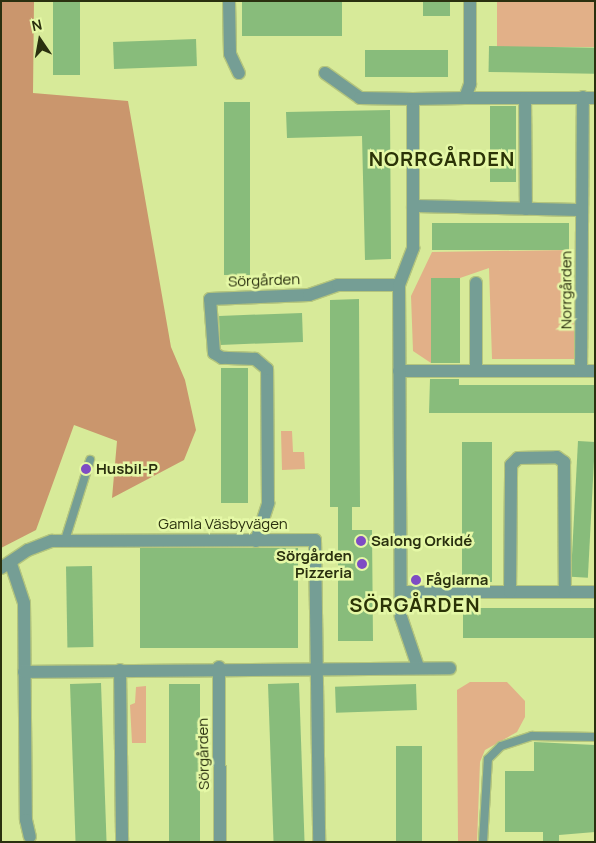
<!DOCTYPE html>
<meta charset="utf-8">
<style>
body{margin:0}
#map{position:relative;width:596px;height:843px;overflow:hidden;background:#d7ea99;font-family:Manrope,sans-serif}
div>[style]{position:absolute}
.green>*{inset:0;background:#e2b088;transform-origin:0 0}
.forest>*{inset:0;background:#ca966d}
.building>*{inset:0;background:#88bc7b;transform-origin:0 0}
.roads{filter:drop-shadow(1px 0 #b4c57d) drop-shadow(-1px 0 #b4c57d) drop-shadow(0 1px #b4c57d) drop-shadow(0 -1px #b4c57d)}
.service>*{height:8px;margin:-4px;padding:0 4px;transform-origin:4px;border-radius:4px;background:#759e95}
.minor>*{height:12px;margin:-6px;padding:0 6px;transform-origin:6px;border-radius:6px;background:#759e95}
.dots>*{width:14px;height:14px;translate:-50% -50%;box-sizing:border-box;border:2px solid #e5f8a6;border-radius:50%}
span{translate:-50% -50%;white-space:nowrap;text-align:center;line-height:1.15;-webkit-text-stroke:5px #e5f8a6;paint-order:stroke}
.street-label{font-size:15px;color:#2a300f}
.poi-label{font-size:15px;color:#2a300f;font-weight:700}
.left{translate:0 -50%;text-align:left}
.right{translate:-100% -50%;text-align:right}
.district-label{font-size:20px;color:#2b3307;font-weight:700;letter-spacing:1px}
.frame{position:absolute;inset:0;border:2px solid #2a300f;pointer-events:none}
.north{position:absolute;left:15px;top:15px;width:50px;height:50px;-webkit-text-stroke:4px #e5f8a6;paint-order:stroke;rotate:348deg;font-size:14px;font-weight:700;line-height:20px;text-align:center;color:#2a300f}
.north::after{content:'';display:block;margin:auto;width:18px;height:22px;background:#2a300f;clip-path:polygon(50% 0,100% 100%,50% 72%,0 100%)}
</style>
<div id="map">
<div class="green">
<div style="left:497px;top:1px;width:98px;height:46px"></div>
<div style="clip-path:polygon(569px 250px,576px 359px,492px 359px,489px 268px,460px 278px,431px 278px,431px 363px,413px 351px,411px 296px,432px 252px)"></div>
<div style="clip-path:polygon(281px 431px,292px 431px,293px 452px,304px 452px,305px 469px,282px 470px)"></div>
<div style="clip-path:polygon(470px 682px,507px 682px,525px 701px,525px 717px,517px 732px,485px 750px,480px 762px,477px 842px,458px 842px,457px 690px)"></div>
<div style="clip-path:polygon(146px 686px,146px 743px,132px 743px,130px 705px,135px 703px,136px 687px)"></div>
</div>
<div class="forest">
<div style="clip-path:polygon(1px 1px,34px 1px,33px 93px,128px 101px,171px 347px,185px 380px,196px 430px,184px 460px,112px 498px,117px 441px,74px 425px,36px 530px,1px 548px)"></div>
</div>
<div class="building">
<div style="left:53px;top:1px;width:27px;height:74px"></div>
<div style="left:242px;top:1px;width:100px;height:35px"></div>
<div style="left:423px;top:1px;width:27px;height:15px"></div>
<div style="left:196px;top:39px;width:27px;height:83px;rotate:88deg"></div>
<div style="left:489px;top:46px;width:106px;height:26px;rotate:1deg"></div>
<div style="left:365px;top:50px;width:83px;height:27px"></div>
<div style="left:224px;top:102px;width:26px;height:173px"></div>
<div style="left:490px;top:106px;width:26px;height:76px"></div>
<div style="clip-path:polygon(390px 110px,391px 259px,365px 260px,362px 136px,287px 138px,286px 112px)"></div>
<div style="left:569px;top:223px;width:27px;height:137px;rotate:90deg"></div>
<div style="left:431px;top:278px;width:29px;height:85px"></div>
<div style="clip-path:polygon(359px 299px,360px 507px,352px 507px,352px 530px,372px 530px,373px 641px,338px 641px,338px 507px,330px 507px,330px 300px)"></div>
<div style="left:302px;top:313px;width:29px;height:83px;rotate:88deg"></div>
<div style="left:221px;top:368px;width:27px;height:135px"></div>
<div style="clip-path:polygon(430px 379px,459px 379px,459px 385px,595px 385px,595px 413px,429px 413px)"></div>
<div style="left:578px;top:441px;width:17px;height:136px;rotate:3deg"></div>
<div style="left:462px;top:442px;width:30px;height:140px"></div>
<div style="left:298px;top:548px;width:100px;height:158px;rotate:90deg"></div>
<div style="left:92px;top:566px;width:81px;height:26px;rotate:89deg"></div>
<div style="left:463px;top:608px;width:132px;height:30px"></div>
<div style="left:101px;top:683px;width:159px;height:31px;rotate:88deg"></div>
<div style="left:299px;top:683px;width:159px;height:31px;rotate:88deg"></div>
<div style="left:169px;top:684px;width:31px;height:158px"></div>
<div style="left:416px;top:684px;width:26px;height:81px;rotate:88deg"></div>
<div style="clip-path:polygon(534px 742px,595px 745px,595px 832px,559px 835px,559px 842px,543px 842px,543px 832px,505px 832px,505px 771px,534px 771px)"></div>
<div style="left:396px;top:746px;width:26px;height:96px"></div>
</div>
<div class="roads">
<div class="service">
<div style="left:65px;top:540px;width:84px;rotate:-72.6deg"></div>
<div style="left:483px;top:842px;width:83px;rotate:-86.6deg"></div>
<div style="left:488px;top:759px;width:18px;rotate:-45deg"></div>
<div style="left:501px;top:746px;width:33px;rotate:-18deg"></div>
<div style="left:532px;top:736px;width:63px;rotate:0.9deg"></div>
</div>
<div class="minor">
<div style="left:229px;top:1px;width:53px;rotate:88.9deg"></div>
<div style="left:230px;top:54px;width:21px;rotate:65deg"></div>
<div style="left:325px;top:73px;width:43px;rotate:35.5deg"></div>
<div style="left:360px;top:98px;width:53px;rotate:1.1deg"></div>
<div style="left:465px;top:98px;width:130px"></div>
<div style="left:525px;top:98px;width:111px;rotate:89.5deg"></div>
<div style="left:413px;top:206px;width:169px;rotate:1.4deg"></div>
<div style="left:476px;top:283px;width:88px;rotate:90deg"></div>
<div style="left:399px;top:285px;width:40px;rotate:-69deg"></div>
<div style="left:413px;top:248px;width:149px;rotate:-90deg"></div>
<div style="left:413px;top:99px;width:52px;rotate:-1.1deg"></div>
<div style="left:465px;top:98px;width:15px;rotate:-70deg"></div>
<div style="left:470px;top:84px;width:83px;rotate:-90deg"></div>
<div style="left:399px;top:371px;width:196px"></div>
<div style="left:581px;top:371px;width:274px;rotate:-89.6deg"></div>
<div style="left:256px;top:541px;width:40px;rotate:-72deg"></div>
<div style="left:268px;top:503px;width:134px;rotate:-90.4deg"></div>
<div style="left:267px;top:369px;width:16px;rotate:-140deg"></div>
<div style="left:255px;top:359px;width:33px;rotate:-178deg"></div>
<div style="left:222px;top:358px;width:9px;rotate:-148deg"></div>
<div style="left:214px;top:353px;width:54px;rotate:-94.2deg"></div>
<div style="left:210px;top:299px;width:99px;rotate:-2.3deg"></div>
<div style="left:309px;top:295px;width:31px;rotate:-19deg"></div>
<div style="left:338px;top:285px;width:61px"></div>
<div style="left:399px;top:285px;width:332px;rotate:89.7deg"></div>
<div style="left:401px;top:617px;width:53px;rotate:71.2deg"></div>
<div style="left:11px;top:564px;width:41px;rotate:71.6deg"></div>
<div style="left:24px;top:603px;width:217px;rotate:89.5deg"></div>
<div style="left:26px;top:820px;width:17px;rotate:77deg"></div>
<div style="left:1px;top:568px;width:32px;rotate:-34deg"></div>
<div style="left:28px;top:550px;width:26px;rotate:-21deg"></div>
<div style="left:52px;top:541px;width:263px;rotate:-0.2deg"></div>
<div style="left:315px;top:540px;width:302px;rotate:89.2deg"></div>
<div style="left:401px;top:592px;width:194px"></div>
<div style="left:510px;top:592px;width:127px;rotate:-89.5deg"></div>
<div style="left:511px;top:465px;width:10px;rotate:-45deg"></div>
<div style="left:518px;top:458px;width:39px;rotate:-1deg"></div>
<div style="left:557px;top:457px;width:9px;rotate:36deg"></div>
<div style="left:564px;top:462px;width:130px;rotate:89.6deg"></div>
<div style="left:219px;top:667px;width:175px;rotate:89.7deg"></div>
<div style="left:120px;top:670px;width:172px;rotate:89.3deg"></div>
<div style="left:24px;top:672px;width:426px;rotate:-0.5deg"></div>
</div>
</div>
<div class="dots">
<div style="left:86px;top:469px;background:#7e4cc4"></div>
<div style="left:361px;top:541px;background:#7e4cc4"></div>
<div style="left:362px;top:564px;background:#7e4cc4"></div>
<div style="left:416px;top:580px;background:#7e4cc4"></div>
</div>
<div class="street-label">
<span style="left:264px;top:280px;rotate:-2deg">Sörgården</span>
<span style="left:566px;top:290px;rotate:-90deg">Norrgården</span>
<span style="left:223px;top:524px">Gamla Väsbyvägen</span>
<span style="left:203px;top:754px;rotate:-91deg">Sörgården</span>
</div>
<div class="poi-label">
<span class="left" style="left:96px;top:469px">Husbil-P</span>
<span class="left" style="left:371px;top:541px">Salong Orkidé</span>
<span class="right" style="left:352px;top:564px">Sörgården<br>Pizzeria</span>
<span class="left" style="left:426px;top:580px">Fåglarna</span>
</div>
<div class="district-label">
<span style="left:442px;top:158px">NORRGÅRDEN</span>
<span style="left:415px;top:604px">SÖRGÅRDEN</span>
</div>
<div class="frame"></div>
<div class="north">N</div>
</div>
